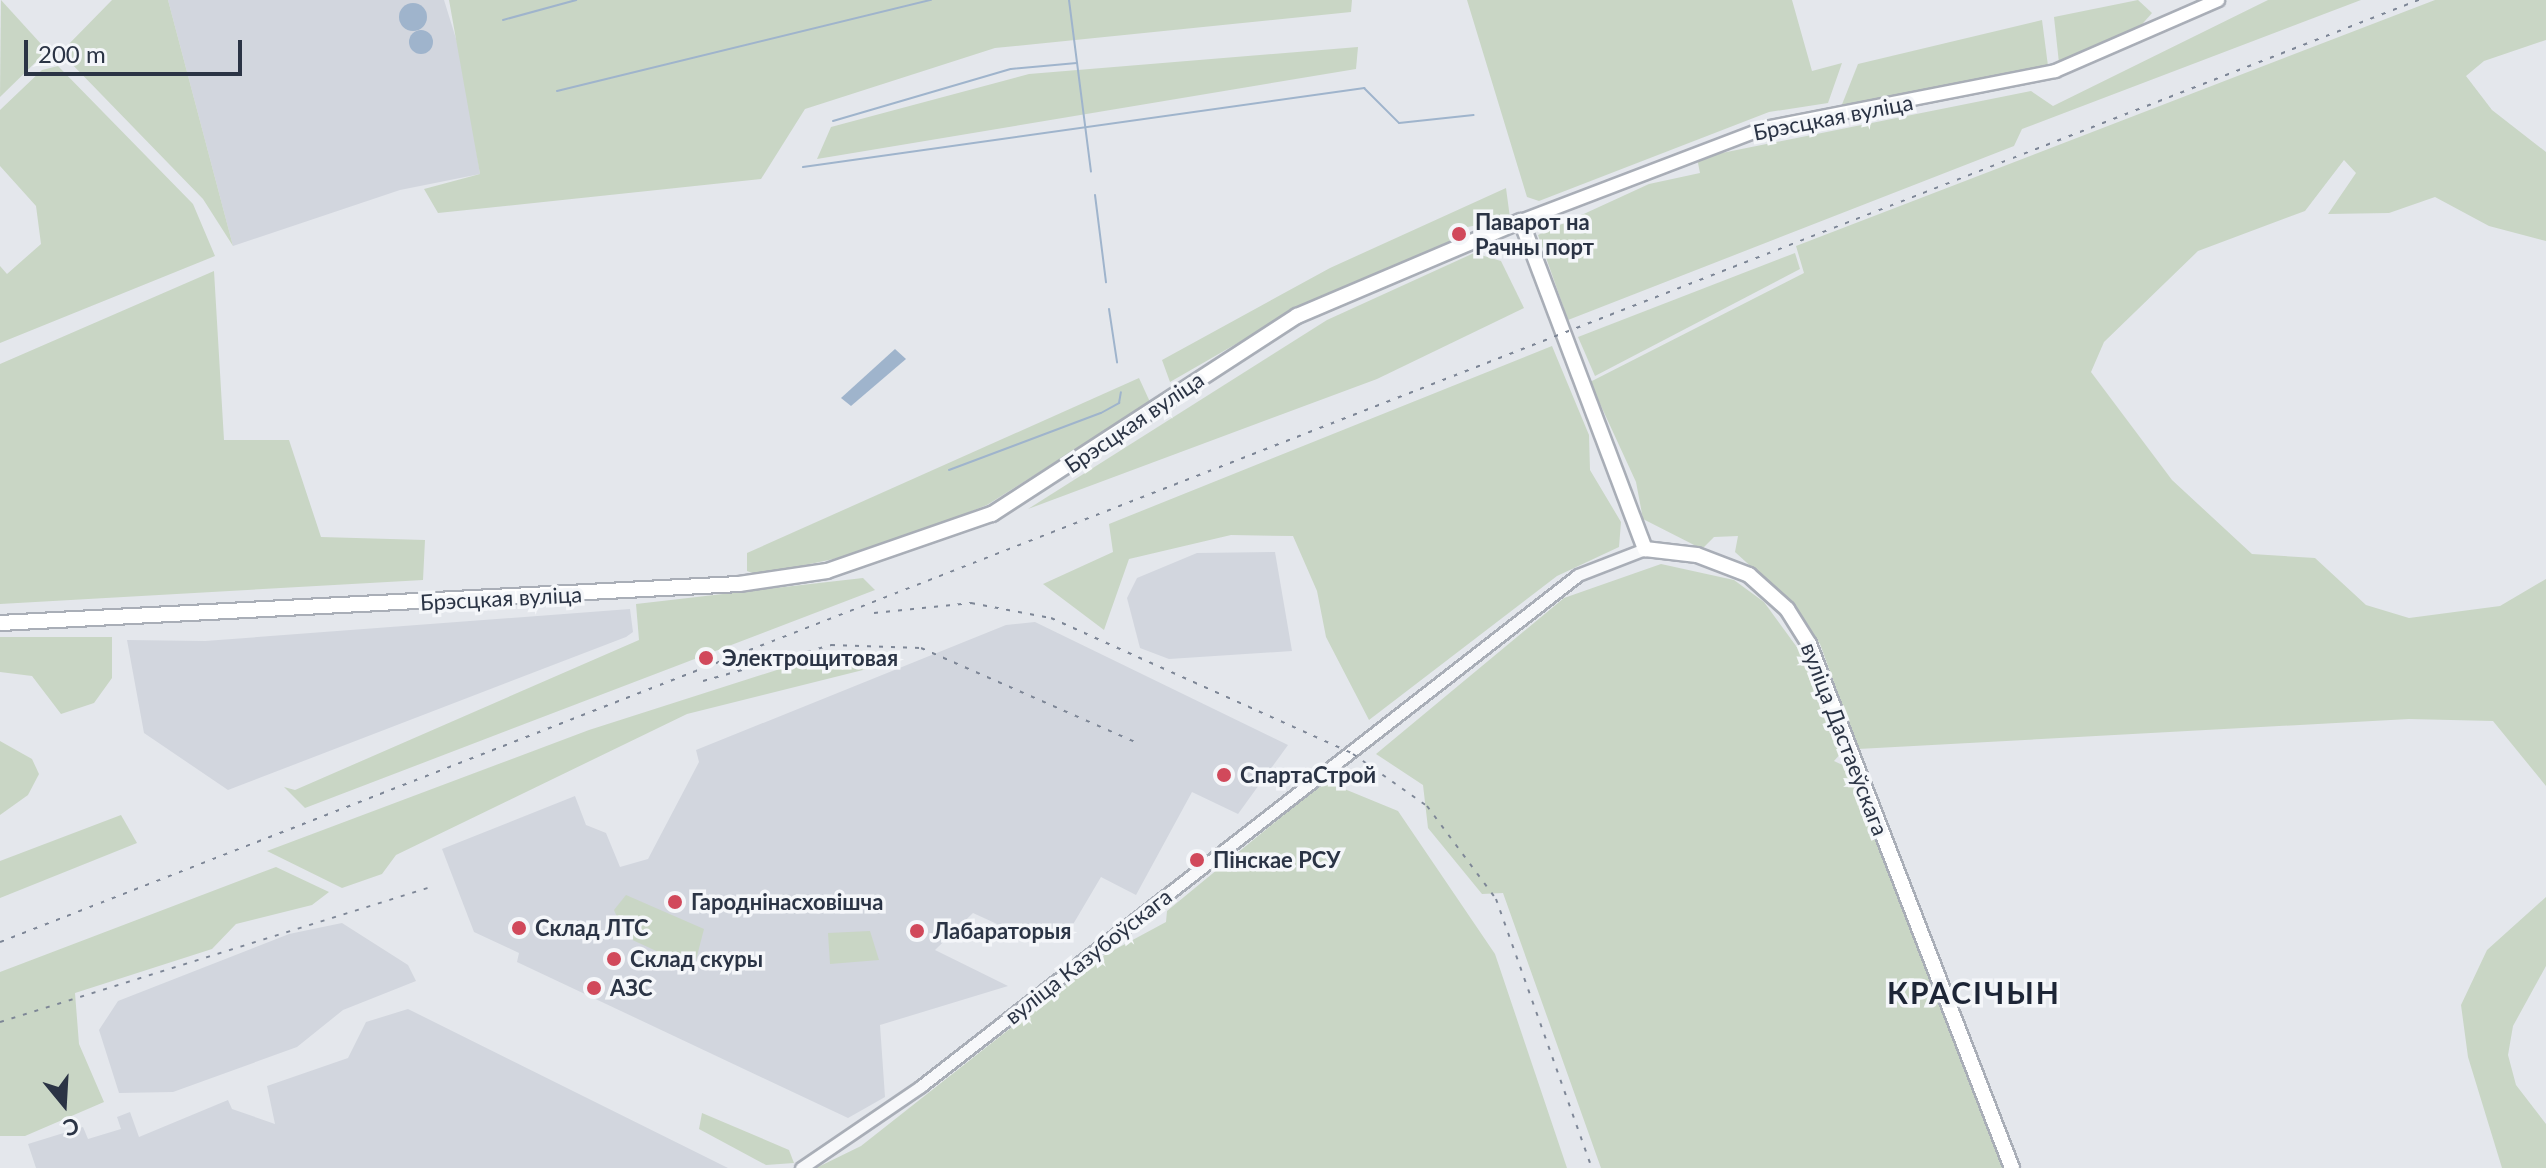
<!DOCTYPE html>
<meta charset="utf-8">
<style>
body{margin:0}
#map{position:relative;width:2546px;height:1168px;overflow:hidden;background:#e4e7ec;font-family:Lato,sans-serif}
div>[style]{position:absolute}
.built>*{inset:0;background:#d2d6de}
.green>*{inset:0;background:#c9d6c5}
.water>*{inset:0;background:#9fb4cc}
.round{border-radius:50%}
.stream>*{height:2px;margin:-1px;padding:0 1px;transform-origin:1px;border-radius:1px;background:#9fb4cc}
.roads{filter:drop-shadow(2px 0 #a9aeb7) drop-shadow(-2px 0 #a9aeb7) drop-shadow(0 2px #a9aeb7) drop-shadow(0 -2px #a9aeb7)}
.tertiary>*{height:11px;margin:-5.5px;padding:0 5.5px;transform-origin:5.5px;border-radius:5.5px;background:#f7f8fa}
.secondary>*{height:12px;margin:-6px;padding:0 6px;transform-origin:6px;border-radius:6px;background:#fff}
.primary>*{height:14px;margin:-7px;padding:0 7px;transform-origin:7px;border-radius:7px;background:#fff}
.rail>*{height:2px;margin-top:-1px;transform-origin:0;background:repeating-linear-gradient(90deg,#7d8696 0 4px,transparent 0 12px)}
.dots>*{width:22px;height:22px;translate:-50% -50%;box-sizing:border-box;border:4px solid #f4f6f9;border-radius:50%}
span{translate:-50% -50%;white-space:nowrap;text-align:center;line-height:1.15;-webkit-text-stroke:7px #f4f6f9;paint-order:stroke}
.street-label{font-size:22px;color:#2b3445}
.poi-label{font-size:22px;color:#2b3445;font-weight:700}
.left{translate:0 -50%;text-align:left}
.district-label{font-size:30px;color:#1d2536;font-weight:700;letter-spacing:2px}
.north{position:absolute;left:24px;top:1064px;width:80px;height:80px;-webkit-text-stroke:6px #f4f6f9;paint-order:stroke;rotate:162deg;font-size:22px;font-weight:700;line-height:32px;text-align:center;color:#2b3445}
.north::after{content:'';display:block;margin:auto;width:28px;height:36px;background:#2b3445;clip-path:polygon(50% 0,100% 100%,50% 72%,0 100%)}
.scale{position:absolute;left:24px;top:40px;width:218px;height:36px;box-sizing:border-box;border:4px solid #2b3445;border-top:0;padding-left:10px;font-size:24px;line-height:28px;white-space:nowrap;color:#2b3445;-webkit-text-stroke:6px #f4f6f9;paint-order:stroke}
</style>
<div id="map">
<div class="built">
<div style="clip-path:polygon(168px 0,444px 0,462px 58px,480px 174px,400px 190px,233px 246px)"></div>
<div style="clip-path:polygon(1275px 552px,1292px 651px,1169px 659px,1140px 648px,1127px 598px,1137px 578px,1197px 553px)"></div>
<div style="clip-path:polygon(630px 609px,633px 632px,626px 637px,228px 790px,144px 733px,127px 640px,205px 641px)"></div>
<div style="clip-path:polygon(1035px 622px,1288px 745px,1238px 814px,1192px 792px,1136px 895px,1101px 877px,1062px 943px,1034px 927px,1028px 938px,973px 913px,935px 950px,1008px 986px,880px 1025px,885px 1097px,848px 1118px,517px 962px,519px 953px,474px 932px,442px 849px,575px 796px,586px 825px,606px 833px,620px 867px,648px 859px,699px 762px,696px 750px,1006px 625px)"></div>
<div style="clip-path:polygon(342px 923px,408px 965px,416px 981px,343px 1010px,297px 1047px,173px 1092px,119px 1093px,99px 1030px,118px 1001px,289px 934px)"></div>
<div style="clip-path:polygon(408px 1009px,728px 1168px,36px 1168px,28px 1144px,83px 1127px,88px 1139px,121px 1129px,117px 1117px,130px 1112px,139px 1137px,228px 1100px,232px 1109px,275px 1124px,267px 1086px,348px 1058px,366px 1022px)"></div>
</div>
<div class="green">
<div style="clip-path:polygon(1px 0,42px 45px,41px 57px,0 97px)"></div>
<div style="clip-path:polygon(112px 0,168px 0,233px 246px,203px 199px,67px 59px,66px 47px)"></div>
<div style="clip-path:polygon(449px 0,1352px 0,1351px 12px,995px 48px,805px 109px,761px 179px,438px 213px,424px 189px,480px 174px)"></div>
<div style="clip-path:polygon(1467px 0,1792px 0,1812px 71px,1842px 63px,1828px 103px,1769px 112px,1539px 201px,1527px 197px)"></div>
<div style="clip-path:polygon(2138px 0,2152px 13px,2137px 30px,2059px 63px,2054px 17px)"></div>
<div style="clip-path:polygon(2268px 0,2361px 0,2022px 129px,2014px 146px,1568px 320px,1538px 235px,1649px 184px,1700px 173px,1697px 158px,2031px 91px,2053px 106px)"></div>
<div style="clip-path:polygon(2435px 0,2546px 0,2546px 40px,2484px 61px,2466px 76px,2492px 110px,2546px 152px,2546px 241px,2489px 226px,2435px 197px,2389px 213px,2328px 214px,2356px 173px,2344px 160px,2305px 211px,2198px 251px,2104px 342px,2091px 372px,2172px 480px,2252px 554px,2315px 558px,2366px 605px,2409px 618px,2500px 606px,2546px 579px,2546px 786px,2493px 721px,2409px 719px,1858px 749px,1820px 644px,1791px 603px,1735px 552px,1738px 536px,1714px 537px,1702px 549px,1643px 519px,1636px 482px,1590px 382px,1804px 273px,1796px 246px)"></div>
<div style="clip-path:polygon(2042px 20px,2048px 66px,1841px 107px,1858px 64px)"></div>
<div style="clip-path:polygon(1358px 47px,1356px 69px,817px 159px,831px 127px,1029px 74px)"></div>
<div style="clip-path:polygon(58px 66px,193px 204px,215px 256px,0 343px,0 266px,7px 274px,41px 244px,36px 206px,0 166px,0 110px,42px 70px)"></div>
<div style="clip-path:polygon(1506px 188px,1510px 218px,1463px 228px,1448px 242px,1309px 302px,1170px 382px,1162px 360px,1330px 268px)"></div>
<div style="clip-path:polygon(1474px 253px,1501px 261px,1524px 308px,1377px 379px,1028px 509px,1327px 320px)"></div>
<div style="clip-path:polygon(1795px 253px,1800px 269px,1595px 376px,1578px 337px)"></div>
<div style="clip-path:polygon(214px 271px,224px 440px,289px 440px,321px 537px,425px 540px,423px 580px,0 604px,0 364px)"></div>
<div style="clip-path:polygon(1552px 346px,1589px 435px,1590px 470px,1621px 522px,1619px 547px,1557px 576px,1369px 720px,1326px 637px,1317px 591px,1293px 536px,1231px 535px,1129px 559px,1104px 630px,1043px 584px,1113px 552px,1109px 524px)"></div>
<div style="clip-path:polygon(1139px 378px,1150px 402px,987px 505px,871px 551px,758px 575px,747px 571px,747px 553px)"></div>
<div style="clip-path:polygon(1661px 564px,1734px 580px,1764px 602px,1807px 661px,1843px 751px,1834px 761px,1853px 770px,2006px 1168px,1601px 1168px,1503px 893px,1482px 894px,1428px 828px,1423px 785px,1376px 754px,1564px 598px)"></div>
<div style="clip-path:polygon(863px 578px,875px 590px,305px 808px,284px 787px,295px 790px,639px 640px,636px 604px)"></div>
<div style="clip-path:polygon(0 637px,112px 637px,112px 678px,94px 703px,61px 714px,32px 676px,0 672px)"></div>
<div style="clip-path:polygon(845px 658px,875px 667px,687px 714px,396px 855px,382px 874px,342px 888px,267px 851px,589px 730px,808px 660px)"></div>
<div style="clip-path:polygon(0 741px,32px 759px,39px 774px,28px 795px,0 815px)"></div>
<div style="clip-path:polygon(1325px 781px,1398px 811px,1495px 954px,1567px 1168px,816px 1168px,861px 1146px,1101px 957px,1166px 922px,1167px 911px)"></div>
<div style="clip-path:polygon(121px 815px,137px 843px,0 898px,0 861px)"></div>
<div style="clip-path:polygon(276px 867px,329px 892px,312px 905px,236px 924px,212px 949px,75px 993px,79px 1044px,104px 1102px,25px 1136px,0 1136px,0 972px)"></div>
<div style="clip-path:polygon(626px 895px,704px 929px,696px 960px,680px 962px,626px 937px,614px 910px)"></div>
<div style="clip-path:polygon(2546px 897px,2546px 966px,2513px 1026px,2508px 1055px,2516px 1085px,2546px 1124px,2546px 1168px,2502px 1168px,2468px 1057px,2461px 1005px,2487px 950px)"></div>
<div style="clip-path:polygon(870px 931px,879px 960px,830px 964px,828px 933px)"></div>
<div style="clip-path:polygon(702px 1113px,789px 1150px,794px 1163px,766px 1165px,699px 1129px)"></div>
</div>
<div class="water">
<div class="round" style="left:399px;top:3px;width:28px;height:28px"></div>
<div class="round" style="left:409px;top:30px;width:24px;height:24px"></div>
<div style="clip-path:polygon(895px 349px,906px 359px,851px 406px,841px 398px)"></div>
</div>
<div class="stream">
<div style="left:1069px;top:0;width:173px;rotate:82.7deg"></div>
<div style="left:503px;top:20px;width:76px;rotate:-15.3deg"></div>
<div style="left:557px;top:91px;width:385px;rotate:-13.7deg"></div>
<div style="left:833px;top:121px;width:185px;rotate:-16.3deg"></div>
<div style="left:1011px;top:69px;width:66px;rotate:-5.2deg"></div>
<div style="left:803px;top:167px;width:567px;rotate:-8.02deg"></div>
<div style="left:1364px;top:88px;width:49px;rotate:45deg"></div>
<div style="left:1399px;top:123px;width:75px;rotate:-6.1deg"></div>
<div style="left:1095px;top:195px;width:88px;rotate:82.8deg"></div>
<div style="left:1109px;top:309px;width:54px;rotate:81.4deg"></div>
<div style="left:949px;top:470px;width:162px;rotate:-20.6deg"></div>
<div style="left:1101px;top:413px;width:21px;rotate:-29deg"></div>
<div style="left:1119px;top:403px;width:11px;rotate:-80deg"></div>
</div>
<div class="roads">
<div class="tertiary">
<div style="left:801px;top:1168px;width:145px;rotate:-34.3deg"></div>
<div style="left:921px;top:1086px;width:832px;rotate:-37.87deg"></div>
<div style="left:1578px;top:575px;width:72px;rotate:-21.2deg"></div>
</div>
<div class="secondary">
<div style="left:1521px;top:221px;width:261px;rotate:-20.9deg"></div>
<div style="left:1765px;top:128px;width:296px;rotate:-11.1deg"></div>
<div style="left:2055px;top:71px;width:178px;rotate:-23.5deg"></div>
</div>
<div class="primary">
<div style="left:0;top:623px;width:740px;rotate:-3.02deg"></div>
<div style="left:739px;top:584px;width:89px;rotate:-8.4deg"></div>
<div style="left:827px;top:571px;width:175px;rotate:-19.1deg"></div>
<div style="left:992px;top:514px;width:364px;rotate:-33deg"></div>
<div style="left:1297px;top:316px;width:243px;rotate:-23deg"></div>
<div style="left:1521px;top:221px;width:351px;rotate:69.3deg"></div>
<div style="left:1645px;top:549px;width:52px;rotate:6.6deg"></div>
<div style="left:1697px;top:555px;width:56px;rotate:21deg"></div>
<div style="left:1749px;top:575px;width:51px;rotate:41.8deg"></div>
<div style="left:1787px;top:609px;width:41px;rotate:57.8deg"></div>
<div style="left:1809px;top:644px;width:562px;rotate:68.82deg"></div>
</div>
</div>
<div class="rail">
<div style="left:874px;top:613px;width:98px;rotate:-5.9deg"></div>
<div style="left:971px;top:603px;width:81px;rotate:10.6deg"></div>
<div style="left:1051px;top:618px;width:331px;rotate:24.2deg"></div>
<div style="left:1353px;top:754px;width:90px;rotate:35.1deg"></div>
<div style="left:1427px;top:806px;width:116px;rotate:53.4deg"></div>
<div style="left:1496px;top:899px;width:286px;rotate:70.4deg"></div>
<div style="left:703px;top:681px;width:133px;rotate:-15.7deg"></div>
<div style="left:831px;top:645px;width:90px;rotate:1.9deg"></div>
<div style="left:921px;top:648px;width:236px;rotate:23.7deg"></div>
<div style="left:0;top:942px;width:2596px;rotate:-21.28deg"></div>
<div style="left:0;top:1022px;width:451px;rotate:-17.4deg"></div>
</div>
<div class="dots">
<div style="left:1459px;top:234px;background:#d1495b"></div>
<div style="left:706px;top:658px;background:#d1495b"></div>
<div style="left:1224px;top:775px;background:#d1495b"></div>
<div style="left:1197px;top:860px;background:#d1495b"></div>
<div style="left:675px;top:902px;background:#d1495b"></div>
<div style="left:519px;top:928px;background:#d1495b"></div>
<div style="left:917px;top:931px;background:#d1495b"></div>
<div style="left:614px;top:959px;background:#d1495b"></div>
<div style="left:594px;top:988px;background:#d1495b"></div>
</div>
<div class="street-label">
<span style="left:1833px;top:117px;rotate:-11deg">Брэсцкая вуліца</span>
<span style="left:1134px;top:422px;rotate:-34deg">Брэсцкая вуліца</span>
<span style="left:501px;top:598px;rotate:-3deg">Брэсцкая вуліца</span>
<span style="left:1845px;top:739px;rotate:69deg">вуліца Дастаеўскага</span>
<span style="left:1088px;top:956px;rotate:-38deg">вуліца Казубоўскага</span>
</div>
<div class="poi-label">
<span class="left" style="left:1475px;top:234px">Паварот на<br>Рачны порт</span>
<span class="left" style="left:722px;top:658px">Электрощитовая</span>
<span class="left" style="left:1240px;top:775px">СпартаСтрой</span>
<span class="left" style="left:1213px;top:860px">Пінскае РСУ</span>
<span class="left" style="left:691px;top:902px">Гароднінасховішча</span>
<span class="left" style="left:535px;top:928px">Склад ЛТС</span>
<span class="left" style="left:933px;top:931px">Лабараторыя</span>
<span class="left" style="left:630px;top:959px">Склад скуры</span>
<span class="left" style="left:610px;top:988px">АЗС</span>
</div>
<div class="district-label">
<span style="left:1974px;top:992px">КРАСІЧЫН</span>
</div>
<div class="north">С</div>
<div class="scale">200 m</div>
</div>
